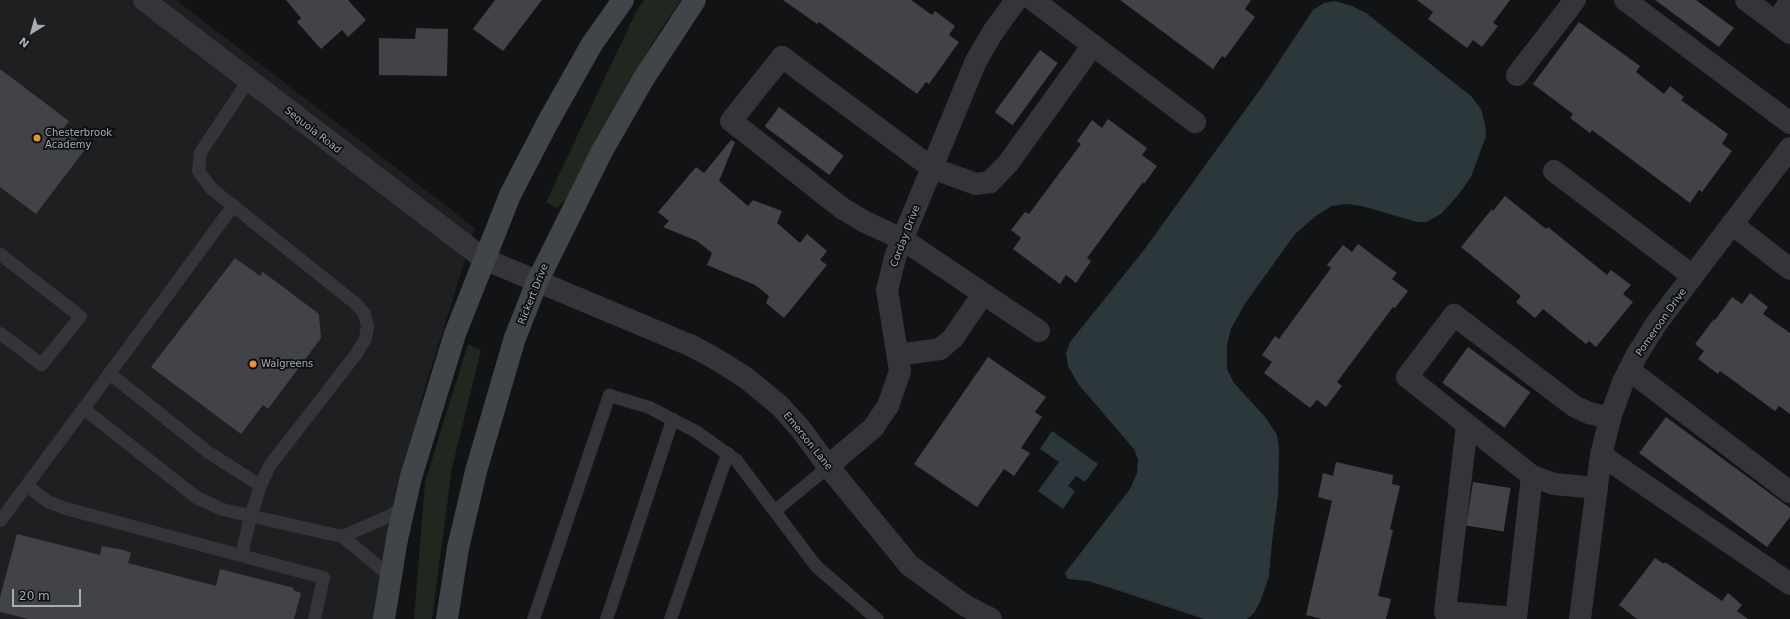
<!DOCTYPE html>
<style>
body{margin:0}
#map{position:relative;width:1790px;height:619px;overflow:hidden;background:#121314;font-family:"DejaVu Sans",sans-serif}
div>[style]{position:absolute}
.built>*{inset:0;background:#1e1f21}
.green>*{inset:0;background:#1f271f}
.water>*{inset:0;background:#2c373c}
.building>*{inset:0;background:#414347;transform-origin:0 0}
.lane>*{height:13px;margin:-6.5px;padding:0 6.5px;transform-origin:6.5px;border-radius:6.5px;background:#333539}
.street>*{height:22px;margin:-11px;padding:0 11px;transform-origin:11px;border-radius:11px;background:#333539}
.secondary>*{height:22px;margin:-11px;padding:0 11px;transform-origin:11px;border-radius:11px;background:#414449}
.dots>*{width:11px;height:11px;translate:-50% -50%;box-sizing:border-box;border:2px solid #0d0e0f;border-radius:50%}
span{translate:-50% -50%;white-space:nowrap;text-align:center;line-height:1.15;-webkit-text-stroke:3.5px #0d0e0f;paint-order:stroke}
.street-label{font-size:10px;color:#a4acb4}
.poi-label{font-size:10px;color:#a4acb4}
.left{translate:0 -50%;text-align:left}
.north{position:absolute;left:12px;top:12px;width:40px;height:40px;-webkit-text-stroke:3px #0d0e0f;paint-order:stroke;rotate:217deg;font-size:11px;font-weight:700;line-height:16px;text-align:center;color:#a4acb4}
.north::after{content:'';display:block;margin:auto;width:14px;height:18px;background:#a4acb4;clip-path:polygon(50% 0,100% 100%,50% 72%,0 100%)}
.scale{position:absolute;left:12px;top:589px;width:69px;height:18px;box-sizing:border-box;border:2px solid #a4acb4;border-top:0;padding-left:5px;font-size:12px;line-height:14px;white-space:nowrap;color:#a4acb4;-webkit-text-stroke:3px #0d0e0f;paint-order:stroke}
</style>
<div id="map">
<div class="built">
<div style="clip-path:polygon(0 0,176px 0,475px 228px,423px 394px,394px 523px,378px 619px,0 619px)"></div>
</div>
<div class="green">
<div style="clip-path:polygon(644px 0,681px 0,658px 34px,608px 120px,566px 199px,557px 208px,546px 202px,636px 12px)"></div>
<div style="clip-path:polygon(468px 344px,481px 350px,452px 468px,432px 619px,414px 619px,425px 482px)"></div>
</div>
<div class="water">
<div style="clip-path:polygon(1335px 1px,1352px 6px,1366px 13px,1471px 96px,1481px 109px,1485px 124px,1486px 136px,1471px 177px,1459px 194px,1441px 214px,1426px 222px,1417px 222px,1362px 206px,1347px 204px,1332px 206px,1317px 215px,1295px 234px,1244px 305px,1231px 329px,1227px 345px,1227px 369px,1234px 383px,1266px 418px,1277px 435px,1279px 450px,1278px 496px,1272px 542px,1269px 576px,1261px 600px,1254px 613px,1247px 619px,1204px 619px,1114px 589px,1088px 581px,1068px 579px,1065px 573px,1130px 489px,1137px 473px,1138px 460px,1134px 449px,1079px 385px,1068px 366px,1066px 353px,1070px 342px,1144px 250px,1264px 84px,1313px 10px,1324px 3px)"></div>
<div style="clip-path:polygon(1052px 431px,1098px 464px,1085px 482px,1076px 476px,1068px 486px,1075px 491px,1063px 509px,1038px 491px,1059px 462px,1040px 449px)"></div>
</div>
<div class="building">
<div style="clip-path:polygon(286px 0,348px 0,366px 20px,348px 37px,342px 30px,321px 49px,297px 22px,301px 18px)"></div>
<div style="clip-path:polygon(495px 0,542px 0,503px 51px,473px 29px)"></div>
<div style="clip-path:polygon(783px 0,911px 0,932px 15px,935px 11px,955px 26px,949px 35px,959px 42px,929px 84px,926px 82px,917px 94px,819px 22px,817px 24px)"></div>
<div style="clip-path:polygon(1120px 0,1251px 0,1245px 9px,1255px 17px,1225px 58px,1222px 56px,1213px 69px)"></div>
<div style="clip-path:polygon(1417px 0,1510px 0,1493px 23px,1498px 26px,1482px 47px,1473px 40px,1467px 48px,1428px 19px,1433px 12px)"></div>
<div style="clip-path:polygon(1655px 0,1696px 0,1734px 28px,1719px 47px)"></div>
<div style="clip-path:polygon(1579px 22px,1640px 66px,1636px 72px,1664px 94px,1670px 86px,1684px 97px,1681px 100px,1728px 134px,1722px 144px,1732px 151px,1702px 192px,1699px 190px,1690px 203px,1592px 130px,1590px 133px,1570px 118px,1573px 114px,1533px 84px)"></div>
<div style="clip-path:polygon(416px 28px,448px 29px,447px 76px,379px 75px,379px 38px,415px 39px)"></div>
<div style="left:1040px;top:50px;width:22px;height:77px;rotate:36deg"></div>
<div style="clip-path:polygon(0 69px,69px 121px,63px 129px,87px 147px,36px 214px,0 187px)"></div>
<div style="left:779px;top:107px;width:81px;height:24px;rotate:37deg"></div>
<div style="clip-path:polygon(1108px 119px,1147px 148px,1142px 155px,1157px 166px,1144px 184px,1143px 182px,1087px 258px,1091px 261px,1076px 283px,1066px 275px,1060px 284px,1013px 249px,1021px 238px,1011px 230px,1025px 212px,1029px 214px,1081px 144px,1077px 141px,1092px 120px,1102px 128px)"></div>
<div style="clip-path:polygon(731px 140px,735px 142px,719px 181px,748px 206px,753px 200px,782px 211px,777px 223px,800px 243px,807px 234px,827px 251px,820px 260px,827px 265px,784px 318px,766px 303px,769px 296px,755px 285px,707px 265px,712px 253px,697px 241px,663px 227px,669px 221px,658px 212px,696px 167px,704px 173px)"></div>
<div style="clip-path:polygon(1505px 196px,1546px 229px,1548px 227px,1607px 275px,1611px 270px,1631px 285px,1623px 294px,1633px 302px,1596px 347px,1589px 341px,1586px 344px,1543px 309px,1535px 318px,1516px 302px,1521px 296px,1461px 247px,1492px 209px,1493px 211px)"></div>
<div style="clip-path:polygon(1358px 244px,1397px 273px,1392px 279px,1408px 291px,1395px 308px,1393px 307px,1337px 382px,1342px 386px,1326px 407px,1317px 400px,1310px 408px,1264px 373px,1272px 362px,1262px 355px,1275px 336px,1279px 339px,1331px 268px,1327px 265px,1343px 245px,1352px 252px)"></div>
<div style="clip-path:polygon(235px 258px,260px 276px,263px 272px,319px 314px,321px 338px,268px 409px,263px 405px,241px 434px,151px 367px)"></div>
<div style="clip-path:polygon(1750px 293px,1768px 307px,1763px 314px,1790px 333px,1790px 414px,1779px 406px,1775px 411px,1720px 371px,1718px 374px,1698px 359px,1704px 351px,1695px 344px,1714px 319px,1715px 320px,1732px 297px,1742px 304px)"></div>
<div style="left:1468px;top:347px;width:77px;height:44px;rotate:36deg"></div>
<div style="clip-path:polygon(988px 357px,1046px 397px,1035px 412px,1042px 417px,1021px 448px,1030px 453px,1014px 476px,1004px 469px,977px 507px,914px 464px)"></div>
<div style="clip-path:polygon(1666px 417px,1790px 508px,1790px 517px,1767px 547px,1639px 453px)"></div>
<div style="clip-path:polygon(1336px 462px,1393px 475px,1392px 484px,1400px 486px,1390px 529px,1393px 530px,1378px 596px,1391px 599px,1386px 619px,1322px 619px,1306px 615px,1332px 501px,1318px 497px,1323px 473px,1333px 476px)"></div>
<div style="left:1473px;top:482px;width:38px;height:44px;rotate:9deg"></div>
<div style="clip-path:polygon(17px 534px,100px 555px,102px 546px,124px 550px,131px 553px,128px 563px,216px 586px,220px 569px,294px 588px,293px 590px,301px 593px,294px 619px,28px 619px,0 612px,0 597px)"></div>
<div style="clip-path:polygon(1655px 558px,1664px 564px,1665px 562px,1722px 601px,1728px 593px,1742px 605px,1737px 611px,1748px 619px,1637px 619px,1619px 605px)"></div>
</div>
<div class="lane">
<div style="left:0;top:254px;width:101px;rotate:37.8deg"></div>
<div style="left:80px;top:316px;width:62px;rotate:129.1deg"></div>
<div style="left:41px;top:364px;width:51px;rotate:-142.9deg"></div>
<div style="left:109px;top:373px;width:209px;rotate:-53.6deg"></div>
<div style="left:83px;top:408px;width:144px;rotate:38.2deg"></div>
<div style="left:196px;top:497px;width:29px;rotate:25deg"></div>
<div style="left:222px;top:509px;width:123px;rotate:12.7deg"></div>
<div style="left:342px;top:536px;width:64px;rotate:39.9deg"></div>
<div style="left:26px;top:485px;width:26px;rotate:37deg"></div>
<div style="left:47px;top:501px;width:19px;rotate:21deg"></div>
<div style="left:65px;top:508px;width:267px;rotate:15deg"></div>
<div style="left:323px;top:577px;width:43px;rotate:102.1deg"></div>
<div style="left:775px;top:510px;width:69px;rotate:-39.7deg"></div>
<div style="left:0;top:520px;width:183px;rotate:-53.4deg"></div>
<div style="left:109px;top:373px;width:127px;rotate:38.6deg"></div>
<div style="left:208px;top:452px;width:62px;rotate:32.4deg"></div>
<div style="left:342px;top:536px;width:52px;rotate:-23.6deg"></div>
<div style="left:390px;top:515px;width:19px;rotate:-36deg"></div>
<div style="left:241px;top:555px;width:40px;rotate:-77deg"></div>
<div style="left:250px;top:516px;width:33px;rotate:-72deg"></div>
<div style="left:260px;top:485px;width:23px;rotate:-65deg"></div>
<div style="left:270px;top:464px;width:140px;rotate:-52.2deg"></div>
<div style="left:356px;top:353px;width:17px;rotate:-59deg"></div>
<div style="left:365px;top:338px;width:12px;rotate:-81deg"></div>
<div style="left:367px;top:326px;width:13px;rotate:-103deg"></div>
<div style="left:364px;top:313px;width:13px;rotate:-132deg"></div>
<div style="left:355px;top:303px;width:184px;rotate:-141.4deg"></div>
<div style="left:211px;top:188px;width:21px;rotate:-127deg"></div>
<div style="left:198px;top:171px;width:19px;rotate:-84deg"></div>
<div style="left:200px;top:152px;width:87px;rotate:-56.3deg"></div>
<div style="left:533px;top:619px;width:237px;rotate:-71.3deg"></div>
<div style="left:609px;top:395px;width:42px;rotate:16.7deg"></div>
<div style="left:649px;top:407px;width:26px;rotate:28deg"></div>
<div style="left:672px;top:419px;width:28px;rotate:27deg"></div>
<div style="left:697px;top:432px;width:48px;rotate:35.7deg"></div>
<div style="left:736px;top:460px;width:131px;rotate:53deg"></div>
<div style="left:815px;top:565px;width:82px;rotate:41.1deg"></div>
<div style="left:606px;top:619px;width:211px;rotate:-71.7deg"></div>
<div style="left:670px;top:619px;width:176px;rotate:-71deg"></div>
</div>
<div class="street">
<div style="left:144px;top:0;width:427px;rotate:37.3deg"></div>
<div style="left:484px;top:259px;width:223px;rotate:22.7deg"></div>
<div style="left:690px;top:345px;width:24px;rotate:28deg"></div>
<div style="left:711px;top:356px;width:40px;rotate:32deg"></div>
<div style="left:745px;top:377px;width:45px;rotate:39.6deg"></div>
<div style="left:780px;top:406px;width:28px;rotate:48deg"></div>
<div style="left:799px;top:427px;width:49px;rotate:53.4deg"></div>
<div style="left:828px;top:466px;width:128px;rotate:50.7deg"></div>
<div style="left:909px;top:565px;width:68px;rotate:36deg"></div>
<div style="left:964px;top:605px;width:30px;rotate:27deg"></div>
<div style="left:1033px;top:0;width:203px;rotate:37deg"></div>
<div style="left:1625px;top:0;width:206px;rotate:36.7deg"></div>
<div style="left:1746px;top:0;width:55px;rotate:36.9deg"></div>
<div style="left:1776px;top:22px;width:24px;rotate:-55deg"></div>
<div style="left:1517px;top:75px;width:95px;rotate:-52.3deg"></div>
<div style="left:1554px;top:171px;width:174px;rotate:37.1deg"></div>
<div style="left:1732px;top:224px;width:73px;rotate:37.8deg"></div>
<div style="left:1039px;top:331px;width:165px;rotate:-146.1deg"></div>
<div style="left:902px;top:239px;width:41px;rotate:-155.3deg"></div>
<div style="left:865px;top:222px;width:26px;rotate:-149deg"></div>
<div style="left:843px;top:209px;width:142px;rotate:-141.8deg"></div>
<div style="left:731px;top:121px;width:82px;rotate:-51.4deg"></div>
<div style="left:782px;top:57px;width:187px;rotate:36.5deg"></div>
<div style="left:932px;top:168px;width:47px;rotate:20deg"></div>
<div style="left:976px;top:184px;width:14px;rotate:-8deg"></div>
<div style="left:990px;top:182px;width:28px;rotate:-46deg"></div>
<div style="left:1009px;top:162px;width:144px;rotate:-54.3deg"></div>
<div style="left:898px;top:355px;width:42px;rotate:-8.1deg"></div>
<div style="left:940px;top:349px;width:17px;rotate:-40deg"></div>
<div style="left:953px;top:338px;width:53px;rotate:-55.7deg"></div>
<div style="left:1629px;top:370px;width:202px;rotate:37.2deg"></div>
<div style="left:1467px;top:425px;width:188px;rotate:96.7deg"></div>
<div style="left:1445px;top:612px;width:71px;rotate:4.8deg"></div>
<div style="left:1516px;top:618px;width:143px;rotate:-83.6deg"></div>
<div style="left:1601px;top:455px;width:229px;rotate:34.3deg"></div>
<div style="left:828px;top:466px;width:59px;rotate:-40.2deg"></div>
<div style="left:873px;top:428px;width:27px;rotate:-56deg"></div>
<div style="left:888px;top:406px;width:37px;rotate:-71deg"></div>
<div style="left:900px;top:371px;width:82px;rotate:-99.1deg"></div>
<div style="left:887px;top:290px;width:36px;rotate:-76deg"></div>
<div style="left:896px;top:255px;width:208px;rotate:-67.6deg"></div>
<div style="left:975px;top:63px;width:36px;rotate:-60deg"></div>
<div style="left:993px;top:32px;width:39px;rotate:-54deg"></div>
<div style="left:1597px;top:488px;width:43px;rotate:-174.7deg"></div>
<div style="left:1554px;top:484px;width:23px;rotate:-160deg"></div>
<div style="left:1532px;top:476px;width:159px;rotate:-141.6deg"></div>
<div style="left:1407px;top:377px;width:78px;rotate:-52.8deg"></div>
<div style="left:1454px;top:315px;width:151px;rotate:37.2deg"></div>
<div style="left:1574px;top:406px;width:17px;rotate:25deg"></div>
<div style="left:1589px;top:413px;width:22px;rotate:13deg"></div>
<div style="left:1580px;top:619px;width:165px;rotate:-82.7deg"></div>
<div style="left:1601px;top:455px;width:38px;rotate:-76deg"></div>
<div style="left:1610px;top:418px;width:38px;rotate:-70deg"></div>
<div style="left:1623px;top:382px;width:33px;rotate:-63deg"></div>
<div style="left:1638px;top:353px;width:34px;rotate:-58deg"></div>
<div style="left:1656px;top:324px;width:221px;rotate:-52.7deg"></div>
</div>
<div class="secondary">
<div style="left:384px;top:619px;width:81px;rotate:-80.8deg"></div>
<div style="left:397px;top:539px;width:64px;rotate:-77.3deg"></div>
<div style="left:411px;top:477px;width:150px;rotate:-72.9deg"></div>
<div style="left:455px;top:334px;width:149px;rotate:-68.4deg"></div>
<div style="left:510px;top:195px;width:85px;rotate:-62.5deg"></div>
<div style="left:549px;top:120px;width:87px;rotate:-60.5deg"></div>
<div style="left:592px;top:44px;width:54px;rotate:-54.8deg"></div>
<div style="left:447px;top:619px;width:72px;rotate:-81.2deg"></div>
<div style="left:458px;top:548px;width:79px;rotate:-76.8deg"></div>
<div style="left:476px;top:471px;width:139px;rotate:-73.7deg"></div>
<div style="left:515px;top:338px;width:60px;rotate:-68.6deg"></div>
<div style="left:537px;top:282px;width:144px;rotate:-63.6deg"></div>
<div style="left:601px;top:153px;width:86px;rotate:-60.2deg"></div>
<div style="left:644px;top:78px;width:93px;rotate:-56.8deg"></div>
</div>
<div class="dots">
<div style="left:37px;top:138px;background:#f18f2d"></div>
<div style="left:253px;top:364px;background:#f18f2d"></div>
</div>
<div class="street-label">
<span style="left:313px;top:130px;rotate:38deg">Sequoia Road</span>
<span style="left:905px;top:236px;rotate:-69deg">Corday Drive</span>
<span style="left:533px;top:294px;rotate:-68deg">Rickert Drive</span>
<span style="left:1661px;top:322px;rotate:-55deg">Pomeroon Drive</span>
<span style="left:808px;top:441px;rotate:51deg">Emerson Lane</span>
</div>
<div class="poi-label">
<span class="left" style="left:45px;top:138px">Chesterbrook<br>Academy</span>
<span class="left" style="left:261px;top:364px">Walgreens</span>
</div>
<div class="north">N</div>
<div class="scale">20 m</div>
</div>
